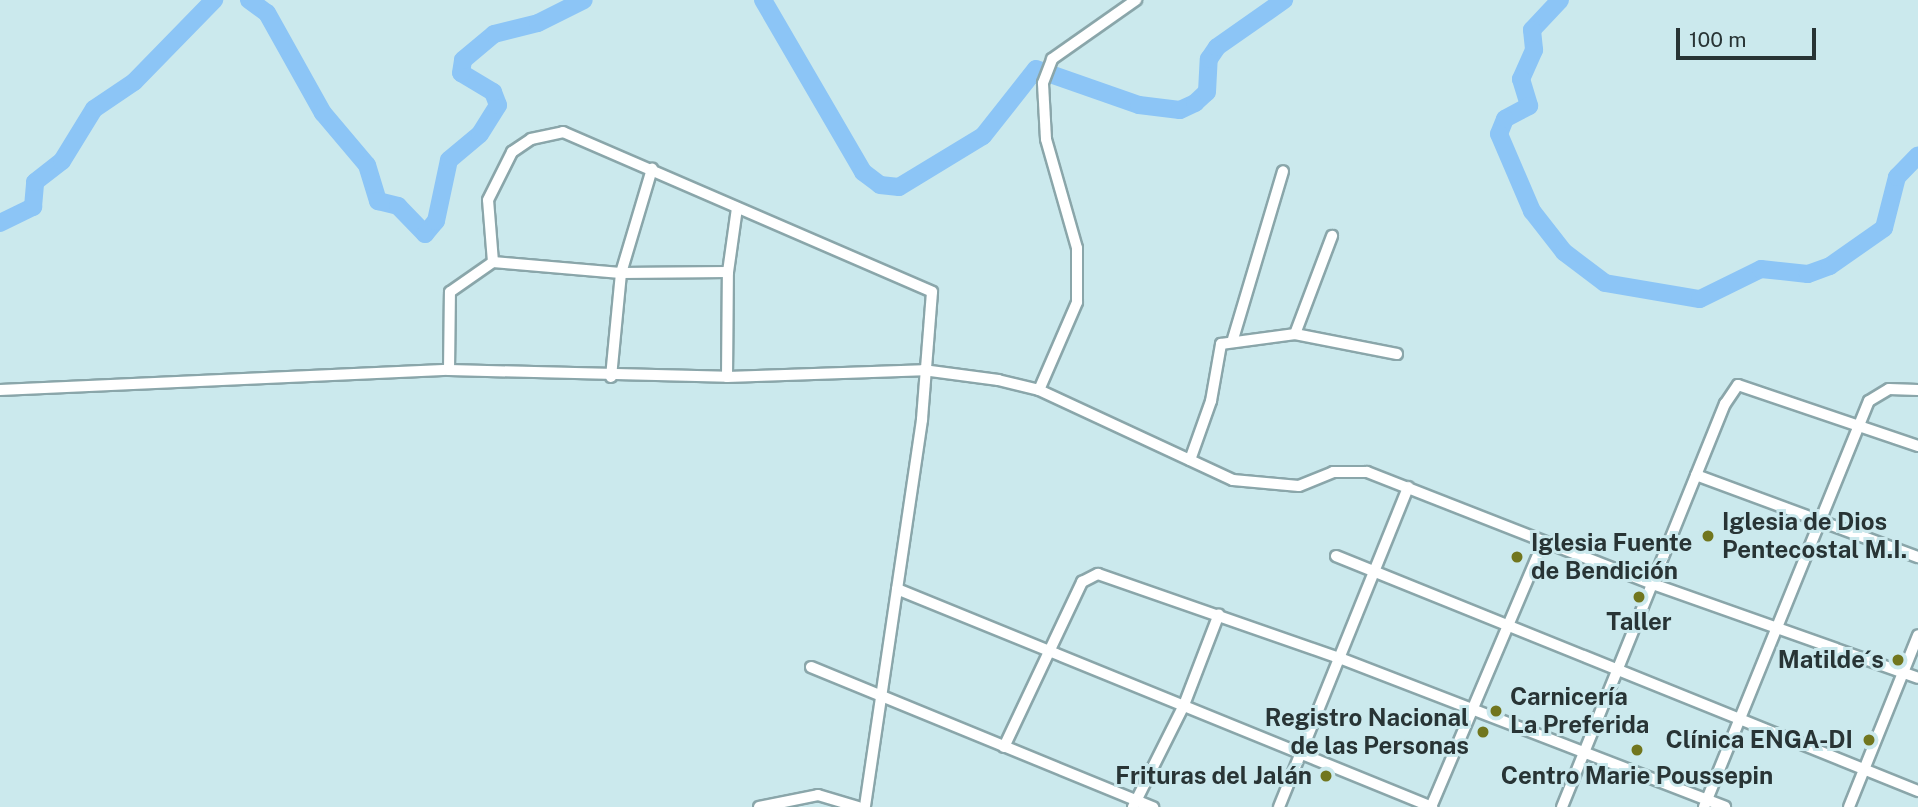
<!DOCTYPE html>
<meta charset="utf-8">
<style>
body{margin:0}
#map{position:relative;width:1918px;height:807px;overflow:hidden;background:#cbe9ed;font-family:"Public Sans",sans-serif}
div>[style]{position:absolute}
.river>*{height:18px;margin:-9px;padding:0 9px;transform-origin:9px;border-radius:9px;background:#8cc5f6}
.roads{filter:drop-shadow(2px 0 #8aa6aa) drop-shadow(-2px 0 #8aa6aa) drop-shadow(0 2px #8aa6aa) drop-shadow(0 -2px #8aa6aa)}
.minor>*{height:10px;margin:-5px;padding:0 5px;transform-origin:5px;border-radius:5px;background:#fff}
.dots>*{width:19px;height:19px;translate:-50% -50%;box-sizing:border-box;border:4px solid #cbe9ed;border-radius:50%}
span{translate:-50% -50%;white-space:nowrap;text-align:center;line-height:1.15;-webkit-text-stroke:6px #cbe9ed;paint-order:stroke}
.poi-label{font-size:24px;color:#283435;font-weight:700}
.left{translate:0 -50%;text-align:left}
.right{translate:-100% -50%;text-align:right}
.scale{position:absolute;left:1676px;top:28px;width:140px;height:32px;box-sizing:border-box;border:4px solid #283435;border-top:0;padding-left:9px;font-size:21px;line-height:24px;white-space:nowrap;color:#283435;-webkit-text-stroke:5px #cbe9ed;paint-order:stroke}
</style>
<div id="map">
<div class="river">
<div style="left:249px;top:0;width:22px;rotate:36deg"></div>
<div style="left:267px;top:13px;width:115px;rotate:60.8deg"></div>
<div style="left:323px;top:113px;width:68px;rotate:49.8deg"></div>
<div style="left:367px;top:165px;width:38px;rotate:73deg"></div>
<div style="left:378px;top:201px;width:21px;rotate:14deg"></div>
<div style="left:398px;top:206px;width:39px;rotate:46deg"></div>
<div style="left:425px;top:234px;width:17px;rotate:-50deg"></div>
<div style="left:436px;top:221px;width:62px;rotate:-78deg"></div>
<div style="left:449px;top:160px;width:40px;rotate:-40deg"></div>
<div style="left:480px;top:134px;width:34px;rotate:-58deg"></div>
<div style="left:498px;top:105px;width:14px;rotate:-111deg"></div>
<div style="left:493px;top:92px;width:37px;rotate:-149deg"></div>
<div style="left:461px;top:73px;width:13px;rotate:-81deg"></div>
<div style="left:463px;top:60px;width:40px;rotate:-40deg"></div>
<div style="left:494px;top:34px;width:45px;rotate:-14deg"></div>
<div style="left:538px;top:23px;width:51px;rotate:-26.6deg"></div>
<div style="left:763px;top:0;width:199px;rotate:59.8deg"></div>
<div style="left:863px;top:172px;width:21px;rotate:37deg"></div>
<div style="left:880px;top:185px;width:19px;rotate:6deg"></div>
<div style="left:899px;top:187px;width:98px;rotate:-31.3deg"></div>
<div style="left:983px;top:136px;width:85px;rotate:-51.7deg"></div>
<div style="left:1036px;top:69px;width:109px;rotate:19.3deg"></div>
<div style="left:1139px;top:105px;width:41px;rotate:7deg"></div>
<div style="left:1180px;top:110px;width:17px;rotate:-25deg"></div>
<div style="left:1195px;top:103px;width:16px;rotate:-43deg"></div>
<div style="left:1207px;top:92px;width:33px;rotate:-87deg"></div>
<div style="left:1209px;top:59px;width:14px;rotate:-56deg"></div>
<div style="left:1217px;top:47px;width:82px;rotate:-35deg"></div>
<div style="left:1560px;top:0;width:41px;rotate:133deg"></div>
<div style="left:1532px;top:30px;width:20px;rotate:84deg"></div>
<div style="left:1534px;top:50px;width:32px;rotate:114deg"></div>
<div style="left:1521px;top:79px;width:28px;rotate:73deg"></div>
<div style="left:1529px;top:106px;width:27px;rotate:152deg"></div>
<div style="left:1505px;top:119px;width:16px;rotate:112deg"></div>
<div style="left:1499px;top:134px;width:84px;rotate:66.8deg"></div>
<div style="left:1532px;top:211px;width:52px;rotate:52deg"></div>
<div style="left:1564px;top:252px;width:51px;rotate:37.1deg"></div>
<div style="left:1605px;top:283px;width:96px;rotate:9.6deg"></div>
<div style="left:1700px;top:299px;width:68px;rotate:-26.2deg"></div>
<div style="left:1761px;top:269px;width:47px;rotate:6.1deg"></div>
<div style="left:1808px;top:274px;width:23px;rotate:-20deg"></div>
<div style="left:1830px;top:266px;width:66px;rotate:-35.1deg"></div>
<div style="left:1884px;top:228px;width:53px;rotate:-75.7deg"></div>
<div style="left:1897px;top:177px;width:30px;rotate:-46deg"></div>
<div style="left:0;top:223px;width:37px;rotate:-26deg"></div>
<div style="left:33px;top:207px;width:25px;rotate:-85deg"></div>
<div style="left:35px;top:182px;width:34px;rotate:-38deg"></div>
<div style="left:62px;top:161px;width:61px;rotate:-58.4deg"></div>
<div style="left:94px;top:109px;width:48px;rotate:-34deg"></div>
<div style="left:134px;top:82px;width:115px;rotate:-45.7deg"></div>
</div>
<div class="roads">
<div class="minor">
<div style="left:493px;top:262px;width:62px;rotate:-94.6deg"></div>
<div style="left:488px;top:200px;width:54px;rotate:-63.4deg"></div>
<div style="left:512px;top:152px;width:23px;rotate:-34deg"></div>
<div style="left:531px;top:139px;width:33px;rotate:-12deg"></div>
<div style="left:563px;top:132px;width:402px;rotate:23.4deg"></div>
<div style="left:932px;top:292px;width:128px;rotate:94.5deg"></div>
<div style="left:922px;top:420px;width:391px;rotate:98.4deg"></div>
<div style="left:1295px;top:334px;width:105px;rotate:-69.3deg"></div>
<div style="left:1233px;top:339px;width:175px;rotate:-73.4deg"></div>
<div style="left:449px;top:370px;width:78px;rotate:-89.3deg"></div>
<div style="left:450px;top:292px;width:52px;rotate:-34.9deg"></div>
<div style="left:493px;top:262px;width:128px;rotate:4.9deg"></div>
<div style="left:621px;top:273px;width:107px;rotate:-0.5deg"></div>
<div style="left:611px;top:377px;width:104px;rotate:-84.5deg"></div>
<div style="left:621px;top:273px;width:109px;rotate:-73.4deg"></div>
<div style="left:727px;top:377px;width:105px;rotate:-89.5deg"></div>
<div style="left:728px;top:272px;width:65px;rotate:-82deg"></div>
<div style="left:0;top:390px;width:449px;rotate:-2.6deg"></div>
<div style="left:449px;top:370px;width:278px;rotate:1.4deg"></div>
<div style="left:727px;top:377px;width:196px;rotate:-2deg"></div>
<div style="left:923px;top:370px;width:76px;rotate:7.6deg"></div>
<div style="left:998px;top:380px;width:42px;rotate:13.7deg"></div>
<div style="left:1039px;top:390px;width:214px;rotate:24.9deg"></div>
<div style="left:1233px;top:480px;width:66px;rotate:5.2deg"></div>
<div style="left:1299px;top:486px;width:37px;rotate:-22deg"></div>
<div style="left:1333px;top:472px;width:34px"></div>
<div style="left:1367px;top:472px;width:304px;rotate:21.4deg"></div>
<div style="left:1650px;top:583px;width:284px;rotate:19.5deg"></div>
<div style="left:1039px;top:390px;width:96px;rotate:-66.6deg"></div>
<div style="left:1077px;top:302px;width:54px;rotate:-90deg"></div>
<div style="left:1077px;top:248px;width:113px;rotate:-105.9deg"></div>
<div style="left:1046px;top:139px;width:56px;rotate:-93.1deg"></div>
<div style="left:1043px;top:83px;width:26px;rotate:-69deg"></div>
<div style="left:1052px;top:59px;width:103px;rotate:-35.1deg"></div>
<div style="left:1190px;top:460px;width:63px;rotate:-70.4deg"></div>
<div style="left:1211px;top:401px;width:58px;rotate:-80deg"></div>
<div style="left:1221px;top:344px;width:75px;rotate:-7.7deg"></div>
<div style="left:1295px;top:334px;width:104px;rotate:11.1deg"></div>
<div style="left:1696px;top:475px;width:237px;rotate:20.3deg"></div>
<div style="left:1336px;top:556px;width:628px;rotate:21.99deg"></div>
<div style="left:897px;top:589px;width:578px;rotate:22.17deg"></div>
<div style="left:811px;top:667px;width:370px;rotate:22.3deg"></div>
<div style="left:1004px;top:747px;width:183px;rotate:-64.7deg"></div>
<div style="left:1082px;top:582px;width:18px;rotate:-27deg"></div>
<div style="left:1098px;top:574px;width:253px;rotate:19.2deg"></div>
<div style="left:1337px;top:657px;width:416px;rotate:21.1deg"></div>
<div style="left:759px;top:807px;width:60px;rotate:-11.5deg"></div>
<div style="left:818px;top:795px;width:42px;rotate:16.7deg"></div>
<div style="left:1133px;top:807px;width:114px;rotate:-63.4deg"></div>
<div style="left:1184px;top:705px;width:97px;rotate:-69deg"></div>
<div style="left:1279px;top:807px;width:345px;rotate:-68deg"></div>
<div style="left:1431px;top:807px;width:287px;rotate:-67deg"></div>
<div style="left:1562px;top:807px;width:435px;rotate:-68deg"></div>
<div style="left:1725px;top:404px;width:23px;rotate:-56deg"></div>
<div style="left:1738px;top:385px;width:190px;rotate:18.7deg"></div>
<div style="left:1704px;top:807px;width:438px;rotate:-67.9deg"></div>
<div style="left:1869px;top:401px;width:23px;rotate:-31deg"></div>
<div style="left:1889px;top:389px;width:29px;rotate:2deg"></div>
<div style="left:1849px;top:807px;width:185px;rotate:-68.1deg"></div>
</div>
</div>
<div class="dots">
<div style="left:1708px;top:536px;background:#71761e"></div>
<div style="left:1517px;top:557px;background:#71761e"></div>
<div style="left:1639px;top:597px;background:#71761e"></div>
<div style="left:1898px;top:660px;background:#71761e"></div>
<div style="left:1496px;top:711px;background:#71761e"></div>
<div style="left:1483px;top:732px;background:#71761e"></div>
<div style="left:1869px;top:740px;background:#71761e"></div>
<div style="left:1637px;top:750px;background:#71761e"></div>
<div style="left:1326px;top:776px;background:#71761e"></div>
</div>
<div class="poi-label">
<span class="left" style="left:1722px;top:536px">Iglesia de Dios<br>Pentecostal M.I.</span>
<span class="left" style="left:1531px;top:557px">Iglesia Fuente<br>de Bendición</span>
<span style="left:1639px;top:622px">Taller</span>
<span class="right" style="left:1884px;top:660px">Matilde´s</span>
<span class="left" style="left:1510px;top:711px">Carnicería<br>La Preferida</span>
<span class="right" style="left:1469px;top:732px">Registro Nacional<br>de las Personas</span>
<span class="right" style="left:1853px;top:740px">Clínica ENGA-DI</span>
<span class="right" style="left:1312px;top:776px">Frituras del Jalán</span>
<span style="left:1637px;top:776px">Centro Marie Poussepin</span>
</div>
<div class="scale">100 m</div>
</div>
